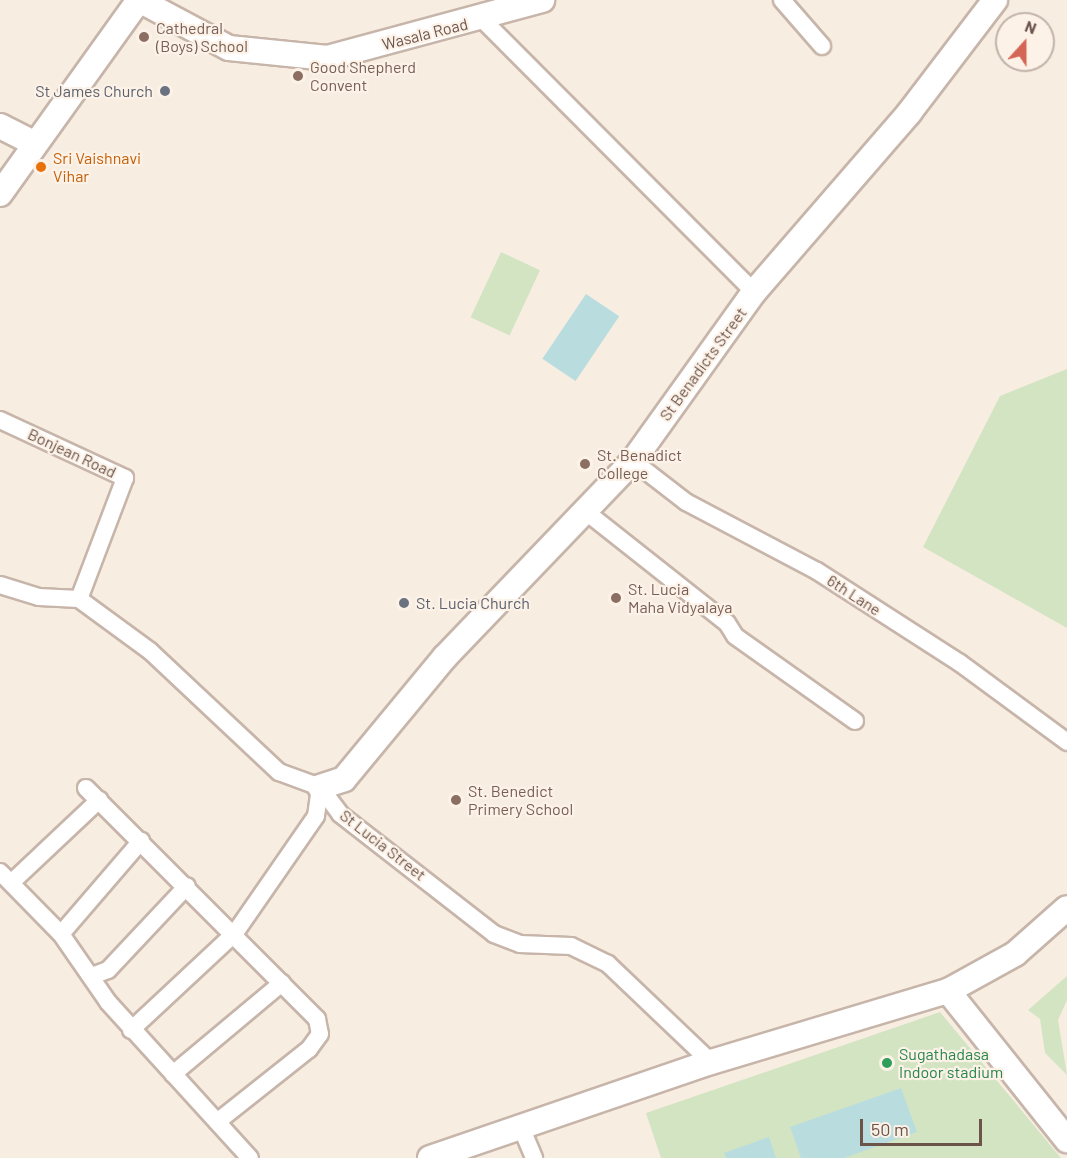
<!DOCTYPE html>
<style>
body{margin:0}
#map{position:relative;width:1067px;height:1158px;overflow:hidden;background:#f8ede1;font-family:Barlow,sans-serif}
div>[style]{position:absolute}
.green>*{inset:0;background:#d3e4c2;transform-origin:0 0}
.water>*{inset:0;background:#b9dddf;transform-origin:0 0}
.roads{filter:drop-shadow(2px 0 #c7b5aa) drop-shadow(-2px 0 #c7b5aa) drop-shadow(0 2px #c7b5aa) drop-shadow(0 -2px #c7b5aa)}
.street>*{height:16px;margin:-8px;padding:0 8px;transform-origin:8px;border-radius:8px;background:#fff}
.secondary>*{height:24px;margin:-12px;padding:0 12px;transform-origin:12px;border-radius:12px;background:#fff}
.dots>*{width:16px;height:16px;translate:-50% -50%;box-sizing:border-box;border:3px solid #fcf2e7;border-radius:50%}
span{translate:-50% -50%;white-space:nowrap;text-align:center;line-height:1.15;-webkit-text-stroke:4.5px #fcf2e7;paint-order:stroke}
.education-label{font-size:16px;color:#785e54}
.left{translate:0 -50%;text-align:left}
.street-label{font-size:16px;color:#6c544b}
.worship-label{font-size:16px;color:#5b616d}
.right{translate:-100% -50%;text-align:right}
.food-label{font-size:16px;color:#c56008}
.leisure-label{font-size:16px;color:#27864d}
.north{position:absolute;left:995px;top:12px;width:60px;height:60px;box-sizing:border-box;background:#fcf2e7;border:2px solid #c2b3a9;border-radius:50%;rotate:21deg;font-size:16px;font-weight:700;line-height:24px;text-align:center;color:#6c544b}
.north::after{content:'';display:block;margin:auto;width:21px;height:27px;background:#d46655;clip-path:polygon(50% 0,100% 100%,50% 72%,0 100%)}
.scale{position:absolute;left:860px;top:1119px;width:122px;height:27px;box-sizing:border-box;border:3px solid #6c544b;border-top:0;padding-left:8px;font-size:18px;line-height:21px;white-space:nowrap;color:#6c544b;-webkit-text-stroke:4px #fcf2e7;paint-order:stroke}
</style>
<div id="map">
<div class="green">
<div style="left:501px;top:252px;width:43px;height:72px;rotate:25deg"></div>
<div style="clip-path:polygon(1067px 369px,1067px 628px,923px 547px,1000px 396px)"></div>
<div style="clip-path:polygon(1067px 976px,1067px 1000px,1058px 1020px,1067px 1075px,1045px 1053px,1040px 1019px,1028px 1010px)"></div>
<div style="clip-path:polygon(940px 1012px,1061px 1158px,661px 1158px,646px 1113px)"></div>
</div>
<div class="water">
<div style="left:586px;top:294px;width:40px;height:78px;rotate:34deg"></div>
<div style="clip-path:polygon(901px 1088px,917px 1132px,844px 1158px,801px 1158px,790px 1127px)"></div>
<div style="clip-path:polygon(769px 1137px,776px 1158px,726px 1158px,724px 1153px)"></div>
</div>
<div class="roads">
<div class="street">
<div style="left:782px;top:0;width:61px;rotate:49deg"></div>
<div style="left:483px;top:20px;width:384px;rotate:45.1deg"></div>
<div style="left:0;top:420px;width:138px;rotate:24.9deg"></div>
<div style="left:125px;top:478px;width:129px;rotate:110.8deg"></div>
<div style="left:633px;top:461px;width:67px;rotate:37.7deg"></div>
<div style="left:686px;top:502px;width:148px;rotate:27.8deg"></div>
<div style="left:817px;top:571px;width:170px;rotate:32.8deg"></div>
<div style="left:960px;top:663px;width:133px;rotate:36.4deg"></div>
<div style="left:585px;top:511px;width:181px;rotate:38.3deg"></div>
<div style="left:727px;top:623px;width:15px;rotate:58deg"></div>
<div style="left:735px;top:636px;width:147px;rotate:35.3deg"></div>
<div style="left:0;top:585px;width:41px;rotate:17.1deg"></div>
<div style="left:39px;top:597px;width:40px;rotate:2.9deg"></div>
<div style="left:79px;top:599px;width:88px;rotate:36.2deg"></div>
<div style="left:150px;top:651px;width:177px;rotate:43.2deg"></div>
<div style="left:279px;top:772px;width:44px;rotate:20.1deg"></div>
<div style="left:320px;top:787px;width:34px;rotate:53deg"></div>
<div style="left:340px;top:814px;width:195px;rotate:37.9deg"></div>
<div style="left:494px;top:934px;width:28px;rotate:21deg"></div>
<div style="left:520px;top:944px;width:51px;rotate:2.2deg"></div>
<div style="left:571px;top:946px;width:41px;rotate:25.9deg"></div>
<div style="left:608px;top:964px;width:142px;rotate:43.6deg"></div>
<div style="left:86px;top:788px;width:327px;rotate:45deg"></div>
<div style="left:317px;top:1019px;width:15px;rotate:79deg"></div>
<div style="left:320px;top:1034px;width:19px;rotate:126deg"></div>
<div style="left:309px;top:1049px;width:117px;rotate:141.6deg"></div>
<div style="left:0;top:872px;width:87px;rotate:45.5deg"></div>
<div style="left:61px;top:934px;width:83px;rotate:55.3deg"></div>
<div style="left:108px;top:1002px;width:211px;rotate:47.7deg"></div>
<div style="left:12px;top:882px;width:120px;rotate:-43.3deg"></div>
<div style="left:61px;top:934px;width:123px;rotate:-49.3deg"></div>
<div style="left:92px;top:976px;width:17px;rotate:-21deg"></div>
<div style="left:108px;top:970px;width:115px;rotate:-46.8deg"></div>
<div style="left:131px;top:1030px;width:142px;rotate:-43deg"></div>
<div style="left:235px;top:933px;width:142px;rotate:-55.3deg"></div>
<div style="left:316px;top:816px;width:29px;rotate:-82deg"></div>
<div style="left:173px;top:1074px;width:142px;rotate:-39.9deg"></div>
<div style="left:521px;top:1127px;width:34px;rotate:67deg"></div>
</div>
<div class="secondary">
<div style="left:139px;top:0;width:102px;rotate:28.1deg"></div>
<div style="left:229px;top:48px;width:99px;rotate:5.8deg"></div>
<div style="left:327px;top:58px;width:223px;rotate:-15.1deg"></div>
<div style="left:0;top:126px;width:37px;rotate:27deg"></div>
<div style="left:0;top:194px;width:239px;rotate:-54.4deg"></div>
<div style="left:320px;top:787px;width:25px;rotate:-18deg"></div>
<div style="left:344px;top:779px;width:158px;rotate:-50.4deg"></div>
<div style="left:445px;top:657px;width:272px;rotate:-46.2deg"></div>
<div style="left:633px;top:461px;width:208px;rotate:-54.4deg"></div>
<div style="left:754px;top:292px;width:237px;rotate:-49.1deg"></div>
<div style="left:909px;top:113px;width:142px;rotate:-52.7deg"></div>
<div style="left:948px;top:991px;width:191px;rotate:51.4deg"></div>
<div style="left:430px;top:1158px;width:297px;rotate:-18.9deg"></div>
<div style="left:711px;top:1062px;width:247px;rotate:-16.7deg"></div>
<div style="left:948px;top:991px;width:77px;rotate:-28.9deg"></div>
<div style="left:1015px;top:954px;width:69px;rotate:-41.5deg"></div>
</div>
</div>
<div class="dots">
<div style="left:144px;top:37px;background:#8d6e63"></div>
<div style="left:298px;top:76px;background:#8d6e63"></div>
<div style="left:165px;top:91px;background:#6b7280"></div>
<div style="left:41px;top:167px;background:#e8710a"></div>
<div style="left:585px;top:464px;background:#8d6e63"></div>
<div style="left:616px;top:598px;background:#8d6e63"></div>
<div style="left:404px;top:603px;background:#6b7280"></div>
<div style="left:456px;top:800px;background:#8d6e63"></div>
<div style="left:887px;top:1063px;background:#2e9e5b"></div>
</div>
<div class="education-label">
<span class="left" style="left:156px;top:37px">Cathedral<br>(Boys) School</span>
<span class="left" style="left:310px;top:76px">Good Shepherd<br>Convent</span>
<span class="left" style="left:597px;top:464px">St. Benadict<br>College</span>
<span class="left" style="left:628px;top:598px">St. Lucia<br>Maha Vidyalaya</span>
<span class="left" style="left:468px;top:800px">St. Benedict<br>Primery School</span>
</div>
<div class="street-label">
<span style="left:425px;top:34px;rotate:-14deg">Wasala Road</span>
<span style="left:703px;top:364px;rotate:-54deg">St Benadicts Street</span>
<span style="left:72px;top:453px;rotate:25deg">Bonjean Road</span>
<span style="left:854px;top:595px;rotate:33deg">6th Lane</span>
<span style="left:383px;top:845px;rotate:38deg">St Lucia Street</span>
</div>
<div class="worship-label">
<span class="right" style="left:153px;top:91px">St James Church</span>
<span class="left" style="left:416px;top:603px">St. Lucia Church</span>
</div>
<div class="food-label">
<span class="left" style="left:53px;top:167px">Sri Vaishnavi<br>Vihar</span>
</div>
<div class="leisure-label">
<span class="left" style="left:899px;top:1063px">Sugathadasa<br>Indoor stadium</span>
</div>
<div class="north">N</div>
<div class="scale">50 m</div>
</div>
